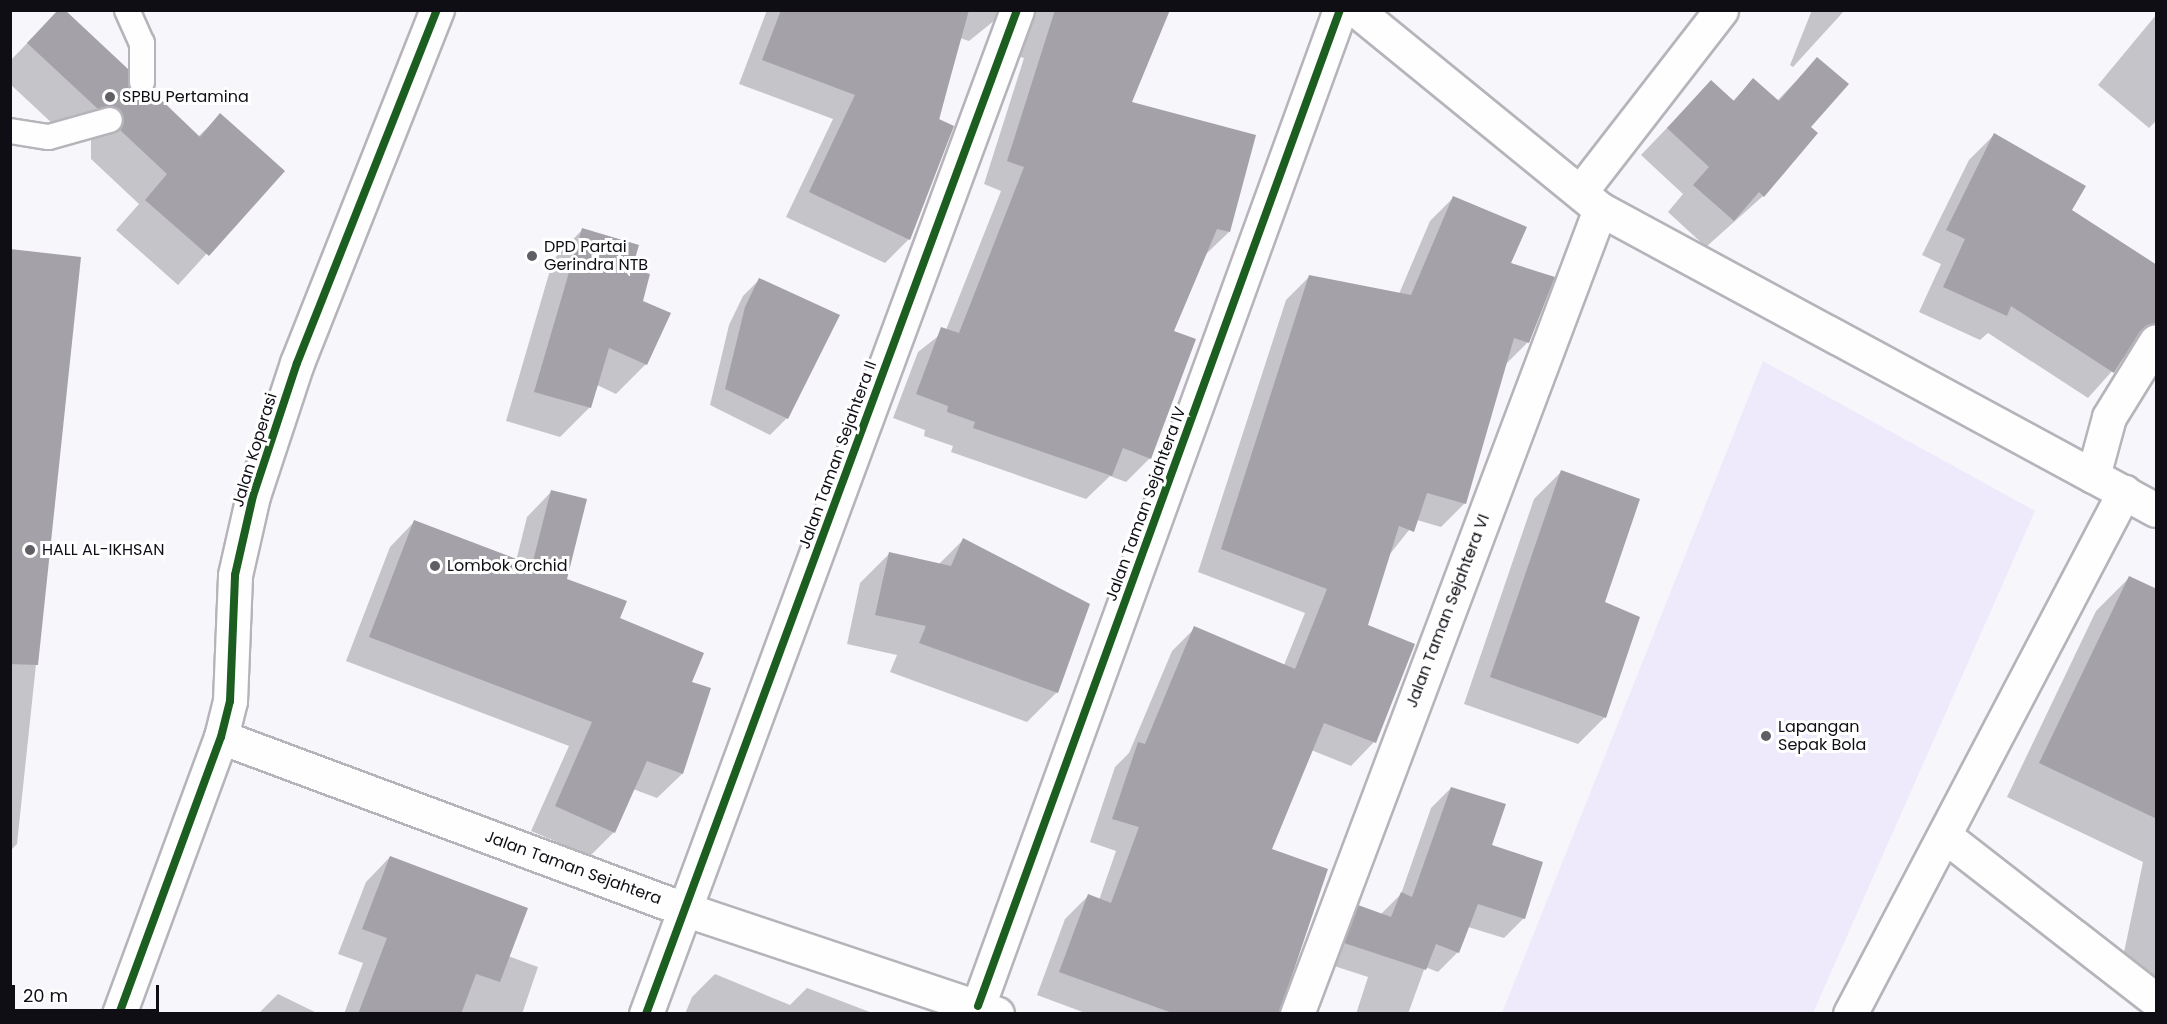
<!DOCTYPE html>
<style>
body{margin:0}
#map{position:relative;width:2167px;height:1024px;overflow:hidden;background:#f7f6fb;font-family:Poppins,sans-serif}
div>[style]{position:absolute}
.green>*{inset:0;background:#eeeafb}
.shadow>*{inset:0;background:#0003}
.building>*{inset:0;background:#a4a2a8}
.roads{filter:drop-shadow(2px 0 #b6b4ba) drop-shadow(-2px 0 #b6b4ba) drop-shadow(0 2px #b6b4ba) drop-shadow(0 -2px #b6b4ba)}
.service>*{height:24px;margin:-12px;padding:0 12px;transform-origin:12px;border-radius:12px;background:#fefefe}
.minor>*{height:33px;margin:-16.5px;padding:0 16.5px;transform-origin:16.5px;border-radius:16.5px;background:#fefefe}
.tertiary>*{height:33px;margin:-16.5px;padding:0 16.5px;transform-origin:16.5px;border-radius:16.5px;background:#fefefe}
.cycleway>*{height:8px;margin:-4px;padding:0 4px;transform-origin:4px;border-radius:4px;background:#1b5e20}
.dots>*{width:16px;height:16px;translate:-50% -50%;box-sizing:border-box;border:3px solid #fff;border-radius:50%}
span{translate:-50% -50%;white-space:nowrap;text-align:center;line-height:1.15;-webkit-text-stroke:6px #fff;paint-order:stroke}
.poi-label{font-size:16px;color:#100e15}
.left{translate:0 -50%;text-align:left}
.street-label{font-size:16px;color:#100e15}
.frame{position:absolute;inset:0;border:12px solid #100e15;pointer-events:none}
.scale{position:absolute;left:12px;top:985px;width:147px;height:27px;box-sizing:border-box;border:3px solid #100e15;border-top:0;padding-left:8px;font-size:18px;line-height:21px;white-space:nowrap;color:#100e15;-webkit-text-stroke:4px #fff;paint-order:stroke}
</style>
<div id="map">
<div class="green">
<div style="clip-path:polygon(1763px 361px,2035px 511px,1813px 1013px,1502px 1013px)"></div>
</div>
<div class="shadow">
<div style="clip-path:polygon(767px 10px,1168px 10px,1129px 103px,1229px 232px,1204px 256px,1172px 332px,1150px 458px,1126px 482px,1110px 476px,1086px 499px,951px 452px,953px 446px,924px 436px,925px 430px,893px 418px,918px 352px,946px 330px,1001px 191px,984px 184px,1024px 58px,1007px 53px,1000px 16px,969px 41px,960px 38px,909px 239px,885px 263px,786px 217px,833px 119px,739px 84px)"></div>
<div style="clip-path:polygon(1812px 10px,1845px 10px,1793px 67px,1790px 65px)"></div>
<div style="clip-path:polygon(2156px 15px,2156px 121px,2149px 128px,2098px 85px)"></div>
<div style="clip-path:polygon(32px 38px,198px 137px,220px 115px,282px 171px,178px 285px,116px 230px,139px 204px,91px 159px,91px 139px,68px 138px,10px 84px,10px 61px)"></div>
<div style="clip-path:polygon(1817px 59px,1808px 127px,1816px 133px,1763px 196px,1706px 247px,1668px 212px,1683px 194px,1641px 155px,1711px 82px,1732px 102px,1753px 80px,1777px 101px)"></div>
<div style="clip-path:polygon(1994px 135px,2070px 210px,2156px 267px,2156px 322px,2088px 398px,1988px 333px,1980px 340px,1919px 312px,1941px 264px,1922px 255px,1969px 160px)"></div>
<div style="clip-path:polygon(1453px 198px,1509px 264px,1528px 342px,1504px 366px,1464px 504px,1441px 527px,1417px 520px,1390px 554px,1366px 626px,1413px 645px,1374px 742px,1351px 766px,1311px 750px,1270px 850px,1275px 1014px,1088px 1014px,1037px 995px,1065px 919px,1088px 896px,1099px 900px,1116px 851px,1090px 842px,1115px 767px,1129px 753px,1172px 651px,1195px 628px,1284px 665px,1305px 613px,1198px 572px,1286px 300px,1309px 277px,1399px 294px,1430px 221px)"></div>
<div style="clip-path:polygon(582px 230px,630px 270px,646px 364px,616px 394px,597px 385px,590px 407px,560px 437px,506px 421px,553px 260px)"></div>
<div style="clip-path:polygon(10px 251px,79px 258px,17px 844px,10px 851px)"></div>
<div style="clip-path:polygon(759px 280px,838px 315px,787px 418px,770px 435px,710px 405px,729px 325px,743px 296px)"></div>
<div style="clip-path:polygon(1561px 472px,1603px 603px,1605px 717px,1578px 744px,1464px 704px,1534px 499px)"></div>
<div style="clip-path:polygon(551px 492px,566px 580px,690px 683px,682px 774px,657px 798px,633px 789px,614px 832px,590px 856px,531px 831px,569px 746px,346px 661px,390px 547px,414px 522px,516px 561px,527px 517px)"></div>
<div style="clip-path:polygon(963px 540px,1057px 692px,1027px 722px,890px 672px,897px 655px,847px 644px,860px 583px,890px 553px,939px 564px)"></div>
<div style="clip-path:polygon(2129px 578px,2156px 590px,2156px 977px,2123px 957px,2143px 862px,2007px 797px,2096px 611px)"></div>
<div style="clip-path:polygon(1451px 788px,1490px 846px,1524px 918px,1504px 938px,1468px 927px,1458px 952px,1438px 972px,1425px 967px,1408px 1014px,1356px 1014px,1368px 977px,1325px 963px,1338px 927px,1358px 907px,1381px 914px,1401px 894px,1431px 808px)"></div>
<div style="clip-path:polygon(390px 857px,508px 956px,538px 967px,522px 1014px,344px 1014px,363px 963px,338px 954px,366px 882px)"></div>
<div style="clip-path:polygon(715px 974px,790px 1005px,807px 988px,875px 1014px,685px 1014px,692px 997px)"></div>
<div style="clip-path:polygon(278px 994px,319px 1014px,258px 1014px)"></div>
</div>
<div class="building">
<div style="clip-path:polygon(58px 10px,65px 10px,128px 69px,134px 94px,152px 91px,200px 137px,220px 113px,285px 171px,209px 256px,145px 200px,167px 174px,120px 130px,120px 110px,98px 109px,27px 43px)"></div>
<div style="clip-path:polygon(781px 10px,969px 10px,939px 119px,954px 126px,910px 240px,809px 192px,855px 95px,762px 60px)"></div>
<div style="clip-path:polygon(1055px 10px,1170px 10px,1132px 102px,1256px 135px,1230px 232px,1217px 229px,1174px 331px,1196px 339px,1151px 459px,1123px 448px,1112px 476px,973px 428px,975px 422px,947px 412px,948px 406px,916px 394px,941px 327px,959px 333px,1024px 167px,1007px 161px)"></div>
<div style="clip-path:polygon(1817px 57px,1849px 84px,1811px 127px,1818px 133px,1764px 197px,1759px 192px,1734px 221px,1693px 185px,1709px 167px,1667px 128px,1711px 80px,1734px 101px,1753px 78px,1779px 101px)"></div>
<div style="clip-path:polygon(1994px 133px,2086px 186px,2072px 210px,2157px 265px,2157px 322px,2140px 331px,2114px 373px,2011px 306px,2007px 316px,1943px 287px,1965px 239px,1946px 230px)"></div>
<div style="clip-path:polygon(1453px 196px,1527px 227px,1511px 263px,1555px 277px,1529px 343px,1514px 338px,1466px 504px,1427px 493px,1414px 532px,1399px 526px,1368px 625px,1415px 644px,1376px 743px,1324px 723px,1272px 849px,1328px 869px,1279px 1014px,1175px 1014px,1059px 972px,1088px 894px,1111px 903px,1139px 827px,1112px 819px,1138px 742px,1145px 744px,1194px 626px,1295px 669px,1327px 589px,1221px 549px,1309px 275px,1411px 295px)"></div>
<div style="clip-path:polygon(582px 228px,639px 245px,632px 269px,650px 274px,643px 301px,671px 313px,647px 365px,609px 348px,591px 408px,534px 392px)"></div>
<div style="clip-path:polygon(10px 249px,81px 257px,38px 665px,10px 664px)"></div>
<div style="clip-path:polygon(759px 278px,840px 315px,788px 419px,725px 389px,745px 307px)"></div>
<div style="clip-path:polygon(1561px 470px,1640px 499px,1605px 602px,1640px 617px,1606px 718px,1490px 677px)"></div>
<div style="clip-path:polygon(551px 490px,587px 499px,567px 579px,627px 601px,620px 618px,704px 653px,692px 682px,711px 688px,683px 774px,647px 761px,615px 833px,555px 806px,592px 722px,369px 637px,414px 520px,532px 565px)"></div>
<div style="clip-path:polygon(963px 538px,1090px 604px,1058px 693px,919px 643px,926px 626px,875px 615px,889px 552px,951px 566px)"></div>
<div style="clip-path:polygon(2129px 576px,2157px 589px,2157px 819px,2039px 763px)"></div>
<div style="clip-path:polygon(1451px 787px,1506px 804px,1492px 845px,1543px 862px,1525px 919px,1478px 904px,1459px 953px,1436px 944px,1426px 970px,1344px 943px,1358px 905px,1391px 917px,1401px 892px,1412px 897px)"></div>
<div style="clip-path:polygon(390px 856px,528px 908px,500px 982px,476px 974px,461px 1014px,358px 1014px,387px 938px,362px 929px)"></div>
</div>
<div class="roads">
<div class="service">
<div style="left:127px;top:10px;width:36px;rotate:66deg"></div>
<div style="left:142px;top:43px;width:39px;rotate:90deg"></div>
<div style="left:10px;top:131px;width:39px;rotate:9deg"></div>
<div style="left:49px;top:137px;width:63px;rotate:-15.6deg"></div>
</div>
<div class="minor">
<div style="left:1356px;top:10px;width:315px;rotate:39.2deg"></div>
<div style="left:1600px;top:209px;width:632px;rotate:28.43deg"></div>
<div style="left:1580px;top:192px;width:230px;rotate:-52.2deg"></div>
<div style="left:2093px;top:476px;width:61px;rotate:-74.8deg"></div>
<div style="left:2109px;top:417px;width:89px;rotate:-58.3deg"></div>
<div style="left:221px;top:737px;width:494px;rotate:20.4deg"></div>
<div style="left:684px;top:909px;width:330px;rotate:18.5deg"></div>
<div style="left:1945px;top:836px;width:267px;rotate:37.9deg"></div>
<div style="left:978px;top:1006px;width:1060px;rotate:-70.03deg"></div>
<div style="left:646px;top:1014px;width:1070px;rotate:-69.72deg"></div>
<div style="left:1297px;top:1014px;width:860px;rotate:-69.37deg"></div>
<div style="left:1850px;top:1014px;width:590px;rotate:-62.3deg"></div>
</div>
<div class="tertiary">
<div style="left:119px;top:1014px;width:295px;rotate:-69.8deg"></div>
<div style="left:221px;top:737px;width:37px;rotate:-76deg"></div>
<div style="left:230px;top:701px;width:126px;rotate:-87.7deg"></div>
<div style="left:235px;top:575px;width:81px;rotate:-77.2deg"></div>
<div style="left:253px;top:496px;width:140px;rotate:-71.7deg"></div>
<div style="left:297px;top:363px;width:380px;rotate:-68.4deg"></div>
</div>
</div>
<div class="cycleway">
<div style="left:978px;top:1006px;width:1060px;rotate:-70.03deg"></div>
<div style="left:119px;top:1014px;width:295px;rotate:-69.8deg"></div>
<div style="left:221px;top:737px;width:37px;rotate:-76deg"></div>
<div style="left:230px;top:701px;width:126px;rotate:-87.7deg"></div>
<div style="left:235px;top:575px;width:81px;rotate:-77.2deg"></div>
<div style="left:253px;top:496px;width:140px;rotate:-71.7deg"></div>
<div style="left:297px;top:363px;width:380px;rotate:-68.4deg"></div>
<div style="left:646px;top:1014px;width:1070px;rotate:-69.72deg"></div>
</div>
<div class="dots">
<div style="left:110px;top:97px;background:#615f66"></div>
<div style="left:532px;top:256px;background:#615f66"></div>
<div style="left:30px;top:550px;background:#615f66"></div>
<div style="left:435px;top:566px;background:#615f66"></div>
<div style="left:1766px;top:736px;background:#615f66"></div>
</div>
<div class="poi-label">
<span class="left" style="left:122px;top:97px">SPBU Pertamina</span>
<span class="left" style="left:544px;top:256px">DPD Partai<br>Gerindra NTB</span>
<span class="left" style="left:42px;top:550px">HALL AL-IKHSAN</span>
<span class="left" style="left:447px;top:566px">Lombok Orchid</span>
<span class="left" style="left:1778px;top:736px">Lapangan<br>Sepak Bola</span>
</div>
<div class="street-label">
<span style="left:255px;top:450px;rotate:-73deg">Jalan Koperasi</span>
<span style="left:838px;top:455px;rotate:-70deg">Jalan Taman Sejahtera II</span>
<span style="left:1146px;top:504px;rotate:-70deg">Jalan Taman Sejahtera IV</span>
<span style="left:1448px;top:611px;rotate:-69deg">Jalan Taman Sejahtera VI</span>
<span style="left:573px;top:868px;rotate:20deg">Jalan Taman Sejahtera</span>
</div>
<div class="frame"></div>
<div class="scale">20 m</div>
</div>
